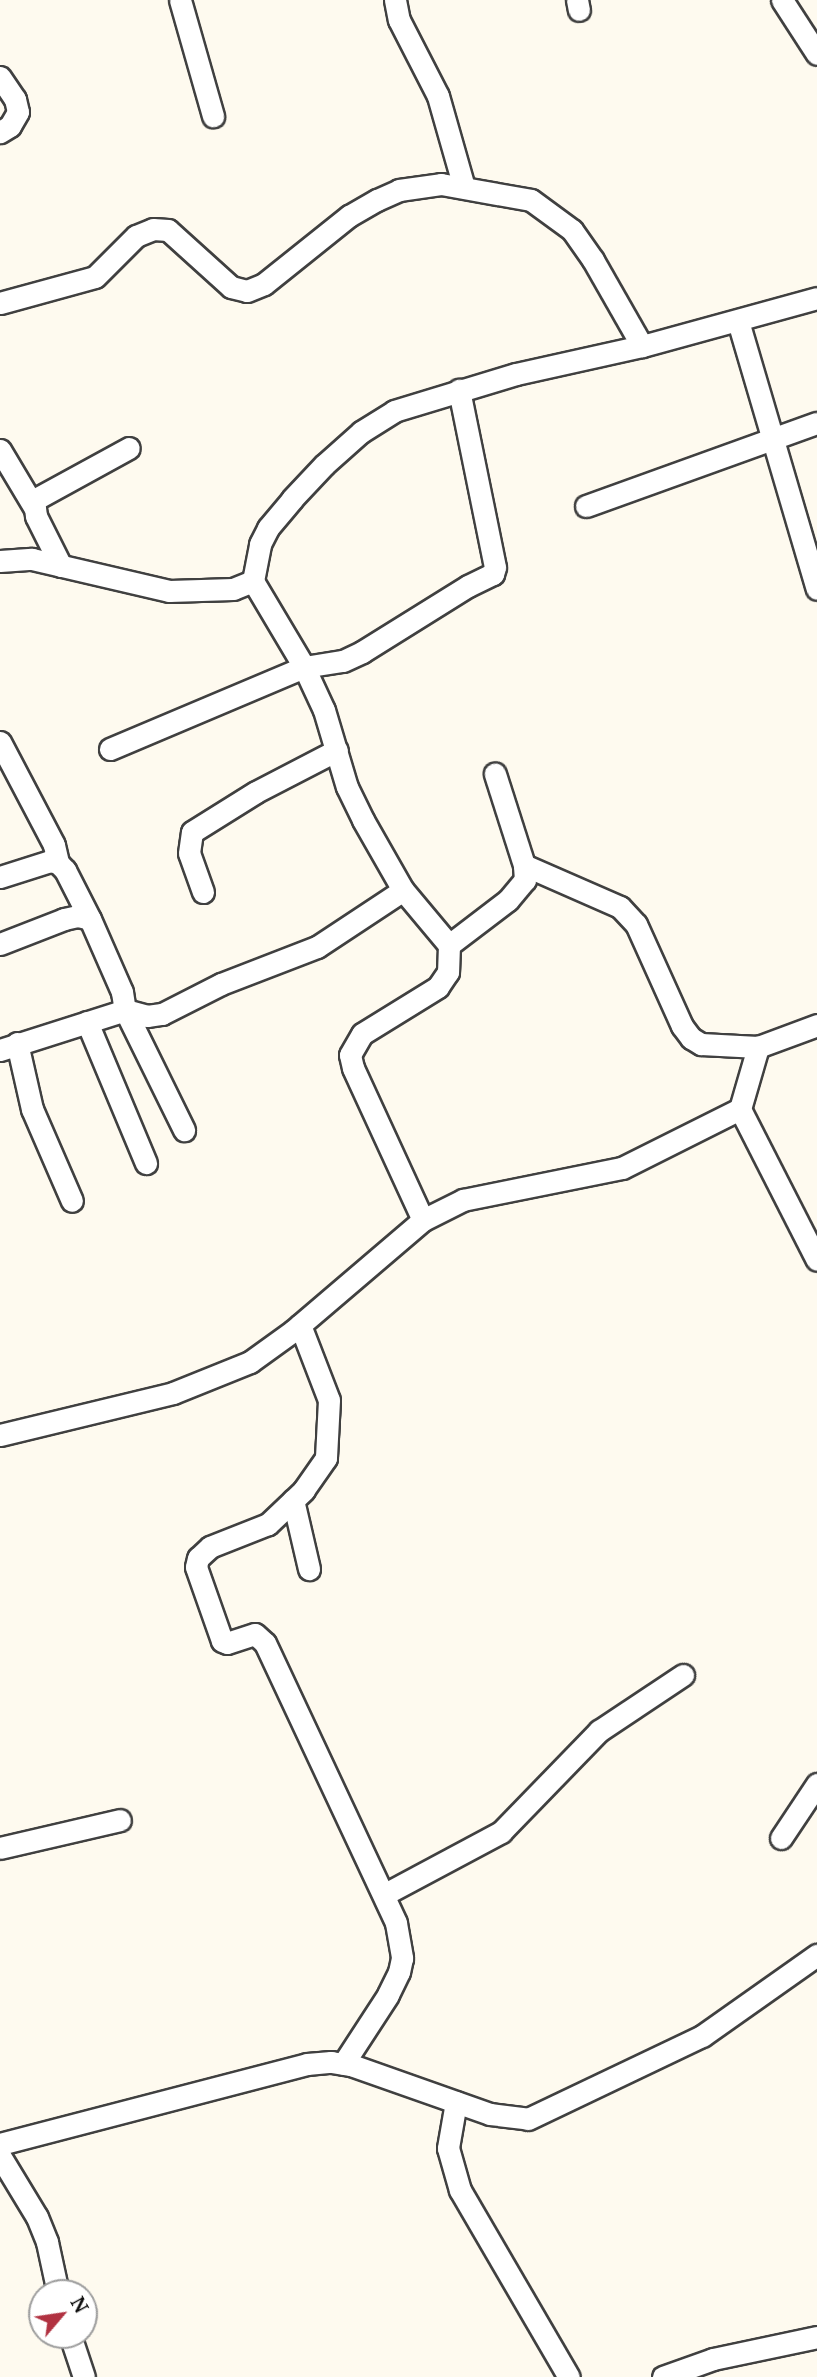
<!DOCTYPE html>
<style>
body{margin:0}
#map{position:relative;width:817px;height:2377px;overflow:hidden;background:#fefaef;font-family:"Noto Serif",serif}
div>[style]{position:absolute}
.roads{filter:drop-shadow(2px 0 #404040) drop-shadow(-2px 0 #404040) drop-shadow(0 2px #404040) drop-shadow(0 -2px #404040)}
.minor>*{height:21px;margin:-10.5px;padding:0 10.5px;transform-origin:10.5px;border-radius:10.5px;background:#fff}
span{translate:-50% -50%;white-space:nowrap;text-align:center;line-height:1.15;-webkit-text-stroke:7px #fff;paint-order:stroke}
.north{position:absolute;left:28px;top:2279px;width:70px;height:70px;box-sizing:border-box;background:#fff;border:2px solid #9e9e9e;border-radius:50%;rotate:61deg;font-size:19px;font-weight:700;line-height:28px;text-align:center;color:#0d0d0d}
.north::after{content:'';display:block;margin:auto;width:24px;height:32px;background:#b13241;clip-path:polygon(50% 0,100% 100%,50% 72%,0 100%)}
</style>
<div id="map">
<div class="roads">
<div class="minor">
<div style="left:180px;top:0;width:121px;rotate:74.1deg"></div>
<div style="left:395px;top:0;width:20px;rotate:79deg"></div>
<div style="left:399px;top:20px;width:85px;rotate:62.8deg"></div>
<div style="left:438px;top:96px;width:95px;rotate:74.1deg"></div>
<div style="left:577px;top:0;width:10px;rotate:79deg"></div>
<div style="left:782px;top:0;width:64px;rotate:57.1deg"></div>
<div style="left:0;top:77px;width:27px;rotate:56deg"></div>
<div style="left:15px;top:99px;width:13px;rotate:77deg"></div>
<div style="left:18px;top:112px;width:16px;rotate:120deg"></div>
<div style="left:10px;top:126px;width:12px;rotate:149deg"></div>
<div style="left:0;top:303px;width:98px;rotate:-15.3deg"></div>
<div style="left:95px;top:277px;width:58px;rotate:-45deg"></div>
<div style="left:136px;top:236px;width:18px;rotate:-22deg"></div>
<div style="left:153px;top:229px;width:15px;rotate:4deg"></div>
<div style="left:168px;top:230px;width:85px;rotate:42.1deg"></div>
<div style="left:231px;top:287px;width:16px;rotate:14deg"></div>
<div style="left:247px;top:291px;width:18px;rotate:-22deg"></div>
<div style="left:264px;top:284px;width:109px;rotate:-38.7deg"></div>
<div style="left:349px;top:216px;width:32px;rotate:-30deg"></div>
<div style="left:377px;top:200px;width:24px;rotate:-24deg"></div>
<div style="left:399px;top:190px;width:42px;rotate:-8.1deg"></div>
<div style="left:441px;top:184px;width:91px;rotate:10.1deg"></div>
<div style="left:531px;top:200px;width:51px;rotate:36.2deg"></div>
<div style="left:572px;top:230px;width:37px;rotate:55deg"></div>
<div style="left:593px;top:260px;width:99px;rotate:60.3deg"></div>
<div style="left:738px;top:321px;width:279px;rotate:73.6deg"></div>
<div style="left:0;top:450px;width:66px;rotate:59.2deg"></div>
<div style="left:586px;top:506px;width:245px;rotate:-19.8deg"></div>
<div style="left:0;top:561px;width:32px;rotate:-4deg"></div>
<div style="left:32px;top:559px;width:141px;rotate:13.1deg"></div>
<div style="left:169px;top:591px;width:64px;rotate:-1.8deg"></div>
<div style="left:233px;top:589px;width:22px;rotate:-22deg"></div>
<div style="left:253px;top:581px;width:38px;rotate:-79deg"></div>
<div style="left:260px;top:544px;width:18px;rotate:-63deg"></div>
<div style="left:268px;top:528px;width:38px;rotate:-50deg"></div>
<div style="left:292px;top:499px;width:47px;rotate:-46.7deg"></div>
<div style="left:324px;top:465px;width:50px;rotate:-41.7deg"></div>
<div style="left:361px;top:432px;width:39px;rotate:-32deg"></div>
<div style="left:394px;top:411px;width:127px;rotate:-16.9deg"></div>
<div style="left:516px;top:374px;width:129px;rotate:-12.5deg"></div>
<div style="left:642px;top:346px;width:181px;rotate:-15.3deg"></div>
<div style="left:61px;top:566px;width:56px;rotate:-116.6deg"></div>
<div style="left:36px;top:516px;width:16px;rotate:-97deg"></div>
<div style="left:34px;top:500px;width:108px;rotate:-28.7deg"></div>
<div style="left:253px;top:581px;width:100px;rotate:59.3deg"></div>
<div style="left:304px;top:667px;width:47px;rotate:65.1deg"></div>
<div style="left:324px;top:710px;width:80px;rotate:73.4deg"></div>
<div style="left:347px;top:787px;width:37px;rotate:64deg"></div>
<div style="left:363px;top:820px;width:81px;rotate:60.3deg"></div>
<div style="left:403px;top:890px;width:72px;rotate:50.1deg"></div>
<div style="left:449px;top:945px;width:27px;rotate:92deg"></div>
<div style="left:448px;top:972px;width:18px;rotate:124deg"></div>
<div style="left:438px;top:987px;width:89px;rotate:148.3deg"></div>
<div style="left:362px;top:1034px;width:24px;rotate:120deg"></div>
<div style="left:350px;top:1055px;width:13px;rotate:77deg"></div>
<div style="left:353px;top:1068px;width:167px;rotate:65.3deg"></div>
<div style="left:0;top:742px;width:116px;rotate:62.3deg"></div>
<div style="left:54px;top:845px;width:18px;rotate:77deg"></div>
<div style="left:110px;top:749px;width:211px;rotate:-22.9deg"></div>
<div style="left:304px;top:667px;width:39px;rotate:-9deg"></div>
<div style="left:343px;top:661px;width:21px;rotate:-25deg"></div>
<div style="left:362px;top:652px;width:125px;rotate:-31.9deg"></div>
<div style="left:468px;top:586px;width:28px;rotate:-26deg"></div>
<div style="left:493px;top:574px;width:7px;rotate:-74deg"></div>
<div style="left:495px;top:567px;width:181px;rotate:-101.5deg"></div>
<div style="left:524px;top:865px;width:105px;rotate:23.6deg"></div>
<div style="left:620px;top:907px;width:23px;rotate:47deg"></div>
<div style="left:636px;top:924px;width:112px;rotate:65.7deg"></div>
<div style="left:682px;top:1026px;width:15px;rotate:53deg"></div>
<div style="left:691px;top:1038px;width:12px;rotate:31deg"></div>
<div style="left:701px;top:1044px;width:57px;rotate:3deg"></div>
<div style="left:758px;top:1047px;width:63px;rotate:-20.4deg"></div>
<div style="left:0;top:877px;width:52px;rotate:-17.7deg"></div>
<div style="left:50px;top:861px;width:8px;rotate:14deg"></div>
<div style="left:58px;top:863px;width:10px;rotate:45deg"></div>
<div style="left:65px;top:870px;width:55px;rotate:63deg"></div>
<div style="left:203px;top:892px;width:41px;rotate:-109.7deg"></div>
<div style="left:189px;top:853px;width:21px;rotate:-82deg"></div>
<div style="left:192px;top:832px;width:75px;rotate:-32deg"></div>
<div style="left:256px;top:792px;width:91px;rotate:-27.4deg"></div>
<div style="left:0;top:944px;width:69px;rotate:-21.3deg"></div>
<div style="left:64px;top:919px;width:14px;rotate:-12deg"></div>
<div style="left:78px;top:916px;width:12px;rotate:14deg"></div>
<div style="left:90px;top:919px;width:80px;rotate:66.3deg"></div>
<div style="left:122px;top:992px;width:18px;rotate:81deg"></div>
<div style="left:125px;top:1010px;width:134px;rotate:63.8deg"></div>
<div style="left:449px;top:945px;width:74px;rotate:-37.3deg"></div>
<div style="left:508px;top:900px;width:26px;rotate:-50deg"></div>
<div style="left:525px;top:880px;width:15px;rotate:-94deg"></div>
<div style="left:524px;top:865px;width:96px;rotate:-107.7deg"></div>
<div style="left:87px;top:1022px;width:153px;rotate:67.3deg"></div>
<div style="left:17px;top:1043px;width:68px;rotate:77.2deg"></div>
<div style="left:32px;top:1109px;width:100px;rotate:66.5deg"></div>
<div style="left:0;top:1050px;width:131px;rotate:-17.7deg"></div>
<div style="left:125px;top:1010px;width:23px;rotate:15deg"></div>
<div style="left:147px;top:1016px;width:15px;rotate:-8deg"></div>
<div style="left:162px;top:1014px;width:66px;rotate:-27deg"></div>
<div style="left:221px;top:984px;width:103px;rotate:-21.1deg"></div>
<div style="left:317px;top:947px;width:103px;rotate:-33.5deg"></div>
<div style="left:740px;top:1109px;width:169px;rotate:63deg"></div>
<div style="left:300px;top:1325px;width:80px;rotate:68.9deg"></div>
<div style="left:329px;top:1400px;width:58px;rotate:93deg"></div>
<div style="left:326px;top:1458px;width:39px;rotate:125deg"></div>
<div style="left:304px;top:1490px;width:50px;rotate:136.6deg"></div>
<div style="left:268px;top:1524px;width:62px;rotate:158.4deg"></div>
<div style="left:210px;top:1547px;width:16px;rotate:137deg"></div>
<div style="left:198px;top:1558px;width:9px;rotate:103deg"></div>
<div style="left:196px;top:1567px;width:78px;rotate:70.6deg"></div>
<div style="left:222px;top:1641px;width:5px;rotate:22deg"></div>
<div style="left:227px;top:1643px;width:29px;rotate:-18deg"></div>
<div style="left:255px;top:1634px;width:13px;rotate:42deg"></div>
<div style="left:265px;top:1643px;width:309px;rotate:64.9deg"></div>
<div style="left:396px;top:1923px;width:36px;rotate:80deg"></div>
<div style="left:402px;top:1958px;width:14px;rotate:102deg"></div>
<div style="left:399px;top:1972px;width:25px;rotate:116deg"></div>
<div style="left:388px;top:1995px;width:82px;rotate:123.1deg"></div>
<div style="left:0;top:1435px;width:178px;rotate:-13.6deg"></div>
<div style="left:173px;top:1393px;width:83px;rotate:-21.9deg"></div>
<div style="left:250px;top:1362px;width:53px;rotate:-35.8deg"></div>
<div style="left:293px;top:1331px;width:171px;rotate:-40.5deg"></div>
<div style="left:423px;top:1220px;width:45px;rotate:-26.6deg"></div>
<div style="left:463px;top:1200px;width:162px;rotate:-11.4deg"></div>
<div style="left:622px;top:1168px;width:132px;rotate:-26.6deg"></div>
<div style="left:740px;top:1109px;width:65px;rotate:-73.8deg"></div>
<div style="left:293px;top:1500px;width:71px;rotate:76.9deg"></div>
<div style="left:781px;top:1838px;width:65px;rotate:-56.3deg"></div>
<div style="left:0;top:1848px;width:123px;rotate:-13.1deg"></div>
<div style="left:385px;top:1894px;width:132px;rotate:-28.1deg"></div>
<div style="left:501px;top:1832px;width:141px;rotate:-45.9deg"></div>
<div style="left:599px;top:1731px;width:101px;rotate:-33.7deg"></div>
<div style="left:456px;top:2102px;width:47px;rotate:99.9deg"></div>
<div style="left:448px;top:2148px;width:44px;rotate:74.1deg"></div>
<div style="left:460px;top:2190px;width:216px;rotate:59.8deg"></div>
<div style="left:0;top:2144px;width:317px;rotate:-14.6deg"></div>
<div style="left:307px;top:2064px;width:24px;rotate:-5deg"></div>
<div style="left:331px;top:2062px;width:20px;rotate:9deg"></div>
<div style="left:351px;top:2065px;width:147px;rotate:19.4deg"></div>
<div style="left:490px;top:2114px;width:38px;rotate:7deg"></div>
<div style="left:528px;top:2119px;width:193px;rotate:-25.5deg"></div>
<div style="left:702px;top:2036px;width:141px;rotate:-35.2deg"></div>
<div style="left:0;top:2156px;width:71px;rotate:58.8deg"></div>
<div style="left:37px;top:2217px;width:27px;rotate:68deg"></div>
<div style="left:47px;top:2242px;width:52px;rotate:77.8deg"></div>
<div style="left:70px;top:2335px;width:44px;rotate:71.6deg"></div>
<div style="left:663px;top:2377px;width:53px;rotate:-19.8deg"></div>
<div style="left:713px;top:2359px;width:106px;rotate:-11.9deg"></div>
</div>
</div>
<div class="north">N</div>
</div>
